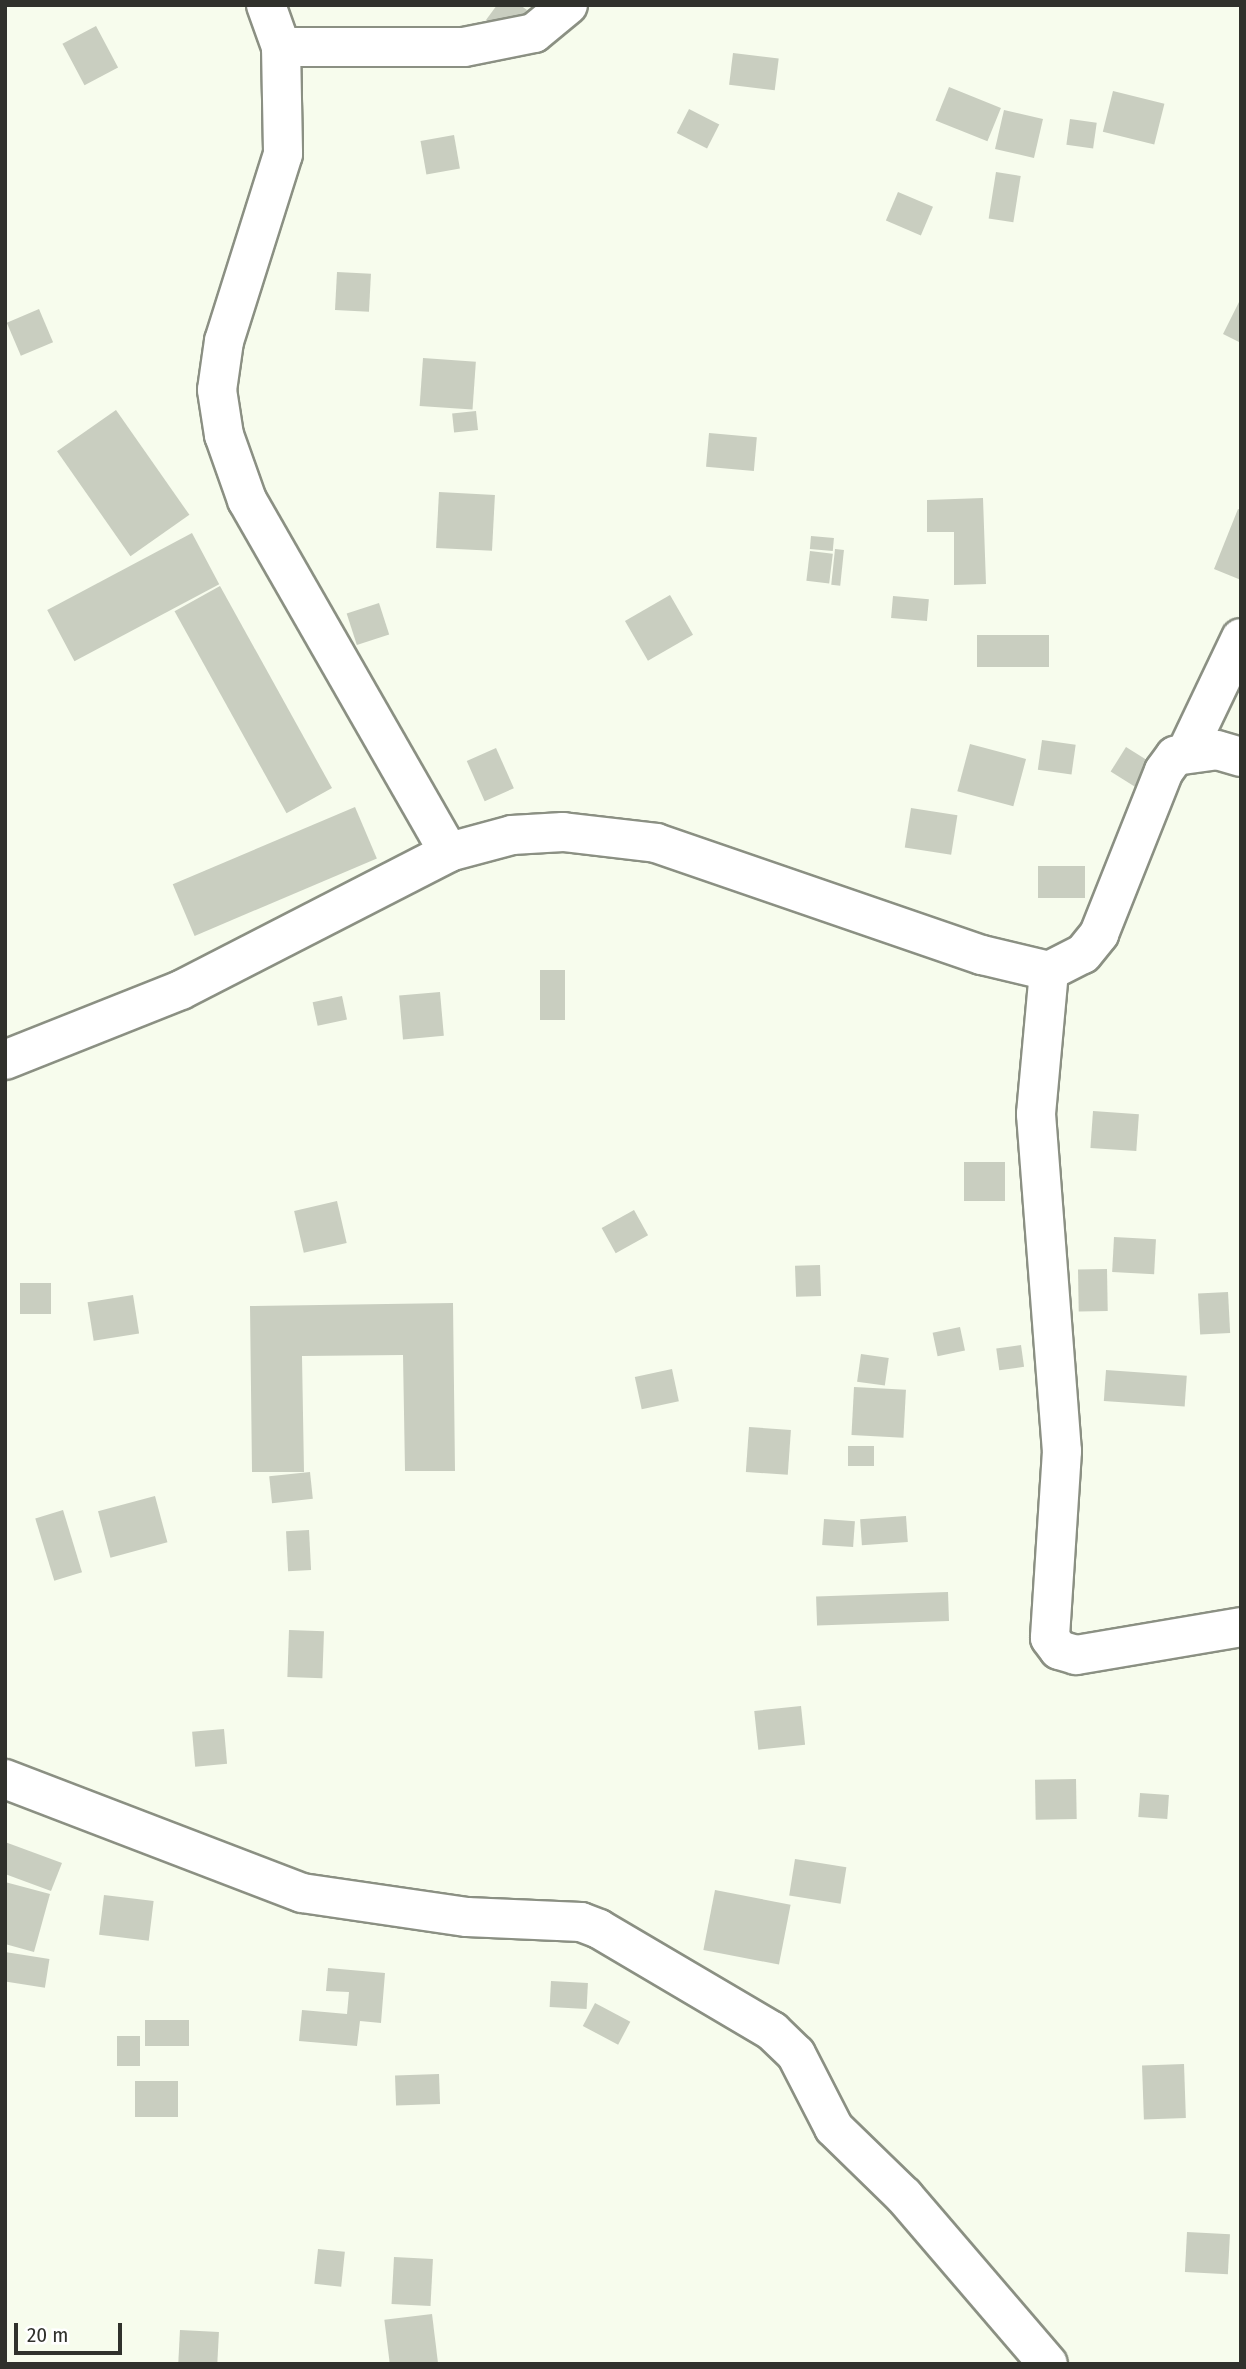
<!DOCTYPE html>
<style>
body{margin:0}
#map{position:relative;width:1246px;height:2369px;overflow:hidden;background:#f7fced;font-family:"Fira Sans Condensed",sans-serif}
div>[style]{position:absolute}
.building>*{inset:0;background:#c9cec0;transform-origin:0 0}
.roads{filter:drop-shadow(2px 0 #8b9083) drop-shadow(-2px 0 #8b9083) drop-shadow(0 2px #8b9083) drop-shadow(0 -2px #8b9083)}
.minor>*{height:38px;margin:-19px;padding:0 19px;transform-origin:19px;border-radius:19px;background:#fff}
span{translate:-50% -50%;white-space:nowrap;text-align:center;line-height:1.15;-webkit-text-stroke:7px #fff;paint-order:stroke}
.frame{position:absolute;inset:0;border:7px solid #30312c;pointer-events:none}
.scale{position:absolute;left:14px;top:2323px;width:108px;height:32px;box-sizing:border-box;border:4px solid #30312c;border-top:0;padding-left:9px;font-size:21px;line-height:24px;white-space:nowrap;color:#30312c;-webkit-text-stroke:5px #fff;paint-order:stroke}
</style>
<div id="map">
<div class="building">
<div style="clip-path:polygon(497px 5px,520px 5px,527px 10px,507px 35px,486px 20px)"></div>
<div style="left:96px;top:26px;width:47px;height:38px;rotate:62deg"></div>
<div style="left:733px;top:53px;width:46px;height:32px;rotate:7deg"></div>
<div style="left:949px;top:87px;width:56px;height:36px;rotate:22deg"></div>
<div style="left:1113px;top:91px;width:53px;height:42px;rotate:14deg"></div>
<div style="left:689px;top:109px;width:34px;height:27px;rotate:27deg"></div>
<div style="left:1004px;top:110px;width:40px;height:40px;rotate:13deg"></div>
<div style="left:1070px;top:119px;width:27px;height:26px;rotate:8deg"></div>
<div style="left:454px;top:135px;width:34px;height:34px;rotate:80deg"></div>
<div style="left:996px;top:172px;width:25px;height:47px;rotate:9deg"></div>
<div style="left:898px;top:192px;width:38px;height:31px;rotate:23deg"></div>
<div style="left:337px;top:272px;width:34px;height:38px;rotate:3deg"></div>
<div style="clip-path:polygon(1241px 298px,1241px 343px,1223px 334px)"></div>
<div style="left:39px;top:309px;width:36px;height:35px;rotate:67deg"></div>
<div style="left:423px;top:358px;width:53px;height:48px;rotate:4deg"></div>
<div style="left:116px;top:410px;width:128px;height:72px;rotate:55deg"></div>
<div style="left:476px;top:411px;width:19px;height:24px;rotate:84deg"></div>
<div style="left:709px;top:433px;width:48px;height:34px;rotate:5deg"></div>
<div style="left:439px;top:492px;width:56px;height:56px;rotate:3deg"></div>
<div style="clip-path:polygon(983px 498px,986px 584px,954px 585px,954px 532px,927px 532px,927px 500px)"></div>
<div style="clip-path:polygon(1238px 509px,1241px 510px,1241px 580px,1214px 569px)"></div>
<div style="left:192px;top:533px;width:58px;height:164px;rotate:62deg"></div>
<div style="left:811px;top:536px;width:23px;height:13px;rotate:5deg"></div>
<div style="left:835px;top:549px;width:9px;height:36px;rotate:6deg"></div>
<div style="left:810px;top:551px;width:23px;height:30px;rotate:7deg"></div>
<div style="left:220px;top:586px;width:231px;height:52px;rotate:61deg"></div>
<div style="left:670px;top:595px;width:46px;height:52px;rotate:60deg"></div>
<div style="left:893px;top:596px;width:36px;height:22px;rotate:5deg"></div>
<div style="left:379px;top:603px;width:33px;height:34px;rotate:72deg"></div>
<div style="left:1049px;top:635px;width:32px;height:72px;rotate:90deg"></div>
<div style="left:1042px;top:740px;width:34px;height:30px;rotate:8deg"></div>
<div style="left:970px;top:744px;width:58px;height:49px;rotate:15deg"></div>
<div style="left:1126px;top:747px;width:39px;height:29px;rotate:32deg"></div>
<div style="left:496px;top:748px;width:44px;height:32px;rotate:66deg"></div>
<div style="left:355px;top:807px;width:56px;height:198px;rotate:67deg"></div>
<div style="left:911px;top:808px;width:47px;height:40px;rotate:9deg"></div>
<div style="left:1038px;top:866px;width:47px;height:32px"></div>
<div style="left:540px;top:970px;width:25px;height:50px"></div>
<div style="left:440px;top:992px;width:44px;height:41px;rotate:85deg"></div>
<div style="left:342px;top:996px;width:24px;height:30px;rotate:78deg"></div>
<div style="left:1093px;top:1111px;width:46px;height:37px;rotate:4deg"></div>
<div style="left:964px;top:1162px;width:41px;height:39px"></div>
<div style="left:337px;top:1201px;width:43px;height:44px;rotate:77deg"></div>
<div style="left:634px;top:1210px;width:29px;height:37px;rotate:61deg"></div>
<div style="left:1114px;top:1237px;width:42px;height:35px;rotate:3deg"></div>
<div style="left:820px;top:1265px;width:31px;height:25px;rotate:88deg"></div>
<div style="left:1107px;top:1269px;width:42px;height:29px;rotate:89deg"></div>
<div style="left:20px;top:1283px;width:31px;height:31px"></div>
<div style="left:1228px;top:1292px;width:41px;height:30px;rotate:87deg"></div>
<div style="left:133px;top:1295px;width:39px;height:46px;rotate:81deg"></div>
<div style="clip-path:polygon(453px 1303px,455px 1471px,405px 1471px,403px 1355px,302px 1356px,304px 1472px,252px 1472px,250px 1306px)"></div>
<div style="left:960px;top:1327px;width:24px;height:28px;rotate:78deg"></div>
<div style="left:1021px;top:1345px;width:22px;height:25px;rotate:82deg"></div>
<div style="left:861px;top:1354px;width:28px;height:28px;rotate:8deg"></div>
<div style="left:672px;top:1369px;width:33px;height:38px;rotate:78deg"></div>
<div style="left:1106px;top:1370px;width:81px;height:31px;rotate:4deg"></div>
<div style="left:854px;top:1387px;width:52px;height:48px;rotate:3deg"></div>
<div style="left:749px;top:1427px;width:42px;height:45px;rotate:4deg"></div>
<div style="left:848px;top:1446px;width:26px;height:20px"></div>
<div style="left:310px;top:1472px;width:27px;height:41px;rotate:84deg"></div>
<div style="left:155px;top:1496px;width:48px;height:59px;rotate:75deg"></div>
<div style="left:63px;top:1510px;width:65px;height:29px;rotate:73deg"></div>
<div style="left:906px;top:1516px;width:26px;height:46px;rotate:86deg"></div>
<div style="left:824px;top:1519px;width:31px;height:26px;rotate:4deg"></div>
<div style="left:309px;top:1530px;width:40px;height:23px;rotate:87deg"></div>
<div style="left:948px;top:1592px;width:29px;height:132px;rotate:88deg"></div>
<div style="left:289px;top:1630px;width:35px;height:47px;rotate:2deg"></div>
<div style="left:801px;top:1706px;width:39px;height:47px;rotate:84deg"></div>
<div style="left:224px;top:1729px;width:35px;height:32px;rotate:85deg"></div>
<div style="left:1076px;top:1779px;width:40px;height:41px;rotate:89deg"></div>
<div style="left:1140px;top:1793px;width:29px;height:24px;rotate:4deg"></div>
<div style="clip-path:polygon(5px 1842px,62px 1863px,51px 1891px,5px 1874px)"></div>
<div style="left:795px;top:1859px;width:52px;height:37px;rotate:9deg"></div>
<div style="clip-path:polygon(5px 1882px,50px 1894px,34px 1952px,5px 1944px)"></div>
<div style="left:715px;top:1890px;width:77px;height:61px;rotate:11deg"></div>
<div style="left:104px;top:1895px;width:50px;height:40px;rotate:7deg"></div>
<div style="left:5px;top:1952px;width:45px;height:29px;rotate:9deg"></div>
<div style="clip-path:polygon(328px 1968px,385px 1973px,381px 2023px,360px 2021px,357px 2046px,299px 2041px,302px 2010px,347px 2014px,349px 1992px,326px 1991px)"></div>
<div style="left:551px;top:1981px;width:37px;height:26px;rotate:3deg"></div>
<div style="left:595px;top:2003px;width:40px;height:26px;rotate:28deg"></div>
<div style="left:189px;top:2020px;width:26px;height:44px;rotate:90deg"></div>
<div style="left:117px;top:2036px;width:23px;height:30px"></div>
<div style="left:1184px;top:2064px;width:54px;height:42px;rotate:88deg"></div>
<div style="left:439px;top:2074px;width:30px;height:44px;rotate:88deg"></div>
<div style="left:135px;top:2081px;width:43px;height:36px"></div>
<div style="left:1187px;top:2232px;width:43px;height:40px;rotate:3deg"></div>
<div style="left:318px;top:2249px;width:27px;height:35px;rotate:6deg"></div>
<div style="left:394px;top:2257px;width:39px;height:47px;rotate:3deg"></div>
<div style="left:432px;top:2314px;width:49px;height:48px;rotate:83deg"></div>
<div style="left:180px;top:2330px;width:39px;height:33px;rotate:3deg"></div>
</div>
<div class="roads">
<div class="minor">
<div style="left:266px;top:5px;width:45px;rotate:70.3deg"></div>
<div style="left:281px;top:47px;width:107px;rotate:88.9deg"></div>
<div style="left:283px;top:154px;width:196px;rotate:107.5deg"></div>
<div style="left:224px;top:341px;width:49px;rotate:98.1deg"></div>
<div style="left:217px;top:390px;width:46px;rotate:81.2deg"></div>
<div style="left:224px;top:435px;width:69px;rotate:70.5deg"></div>
<div style="left:247px;top:500px;width:406px;rotate:60.2deg"></div>
<div style="left:281px;top:47px;width:183px"></div>
<div style="left:464px;top:47px;width:71px;rotate:-11.3deg"></div>
<div style="left:534px;top:33px;width:44px;rotate:-39.5deg"></div>
<div style="left:1187px;top:751px;width:125px;rotate:-64.5deg"></div>
<div style="left:1049px;top:971px;width:144px;rotate:95.2deg"></div>
<div style="left:1036px;top:1114px;width:338px;rotate:85.6deg"></div>
<div style="left:1062px;top:1451px;width:187px;rotate:93.7deg"></div>
<div style="left:1050px;top:1638px;width:15px;rotate:53deg"></div>
<div style="left:1059px;top:1650px;width:18px;rotate:16deg"></div>
<div style="left:1076px;top:1655px;width:167px;rotate:-9.6deg"></div>
<div style="left:5px;top:1060px;width:189px;rotate:-21.7deg"></div>
<div style="left:181px;top:990px;width:301px;rotate:-27.2deg"></div>
<div style="left:449px;top:852px;width:65px;rotate:-15.1deg"></div>
<div style="left:512px;top:835px;width:51px;rotate:-3.4deg"></div>
<div style="left:563px;top:832px;width:94px;rotate:6.7deg"></div>
<div style="left:656px;top:843px;width:345px;rotate:19deg"></div>
<div style="left:982px;top:955px;width:69px;rotate:13.4deg"></div>
<div style="left:1049px;top:971px;width:38px;rotate:-27deg"></div>
<div style="left:1083px;top:954px;width:26px;rotate:-51deg"></div>
<div style="left:1099px;top:934px;width:175px;rotate:-68.3deg"></div>
<div style="left:1164px;top:771px;width:19px;rotate:-54deg"></div>
<div style="left:1175px;top:756px;width:42px;rotate:-8.1deg"></div>
<div style="left:1217px;top:750px;width:25px;rotate:16deg"></div>
<div style="left:5px;top:1779px;width:318px;rotate:21deg"></div>
<div style="left:302px;top:1893px;width:167px;rotate:8.3deg"></div>
<div style="left:467px;top:1917px;width:114px;rotate:2.5deg"></div>
<div style="left:581px;top:1922px;width:19px;rotate:21deg"></div>
<div style="left:599px;top:1929px;width:201px;rotate:30.5deg"></div>
<div style="left:772px;top:2031px;width:33px;rotate:44deg"></div>
<div style="left:796px;top:2054px;width:83px;rotate:62.8deg"></div>
<div style="left:834px;top:2128px;width:98px;rotate:44.2deg"></div>
<div style="left:904px;top:2196px;width:221px;rotate:49.4deg"></div>
</div>
</div>
<div class="frame"></div>
<div class="scale">20 m</div>
</div>
